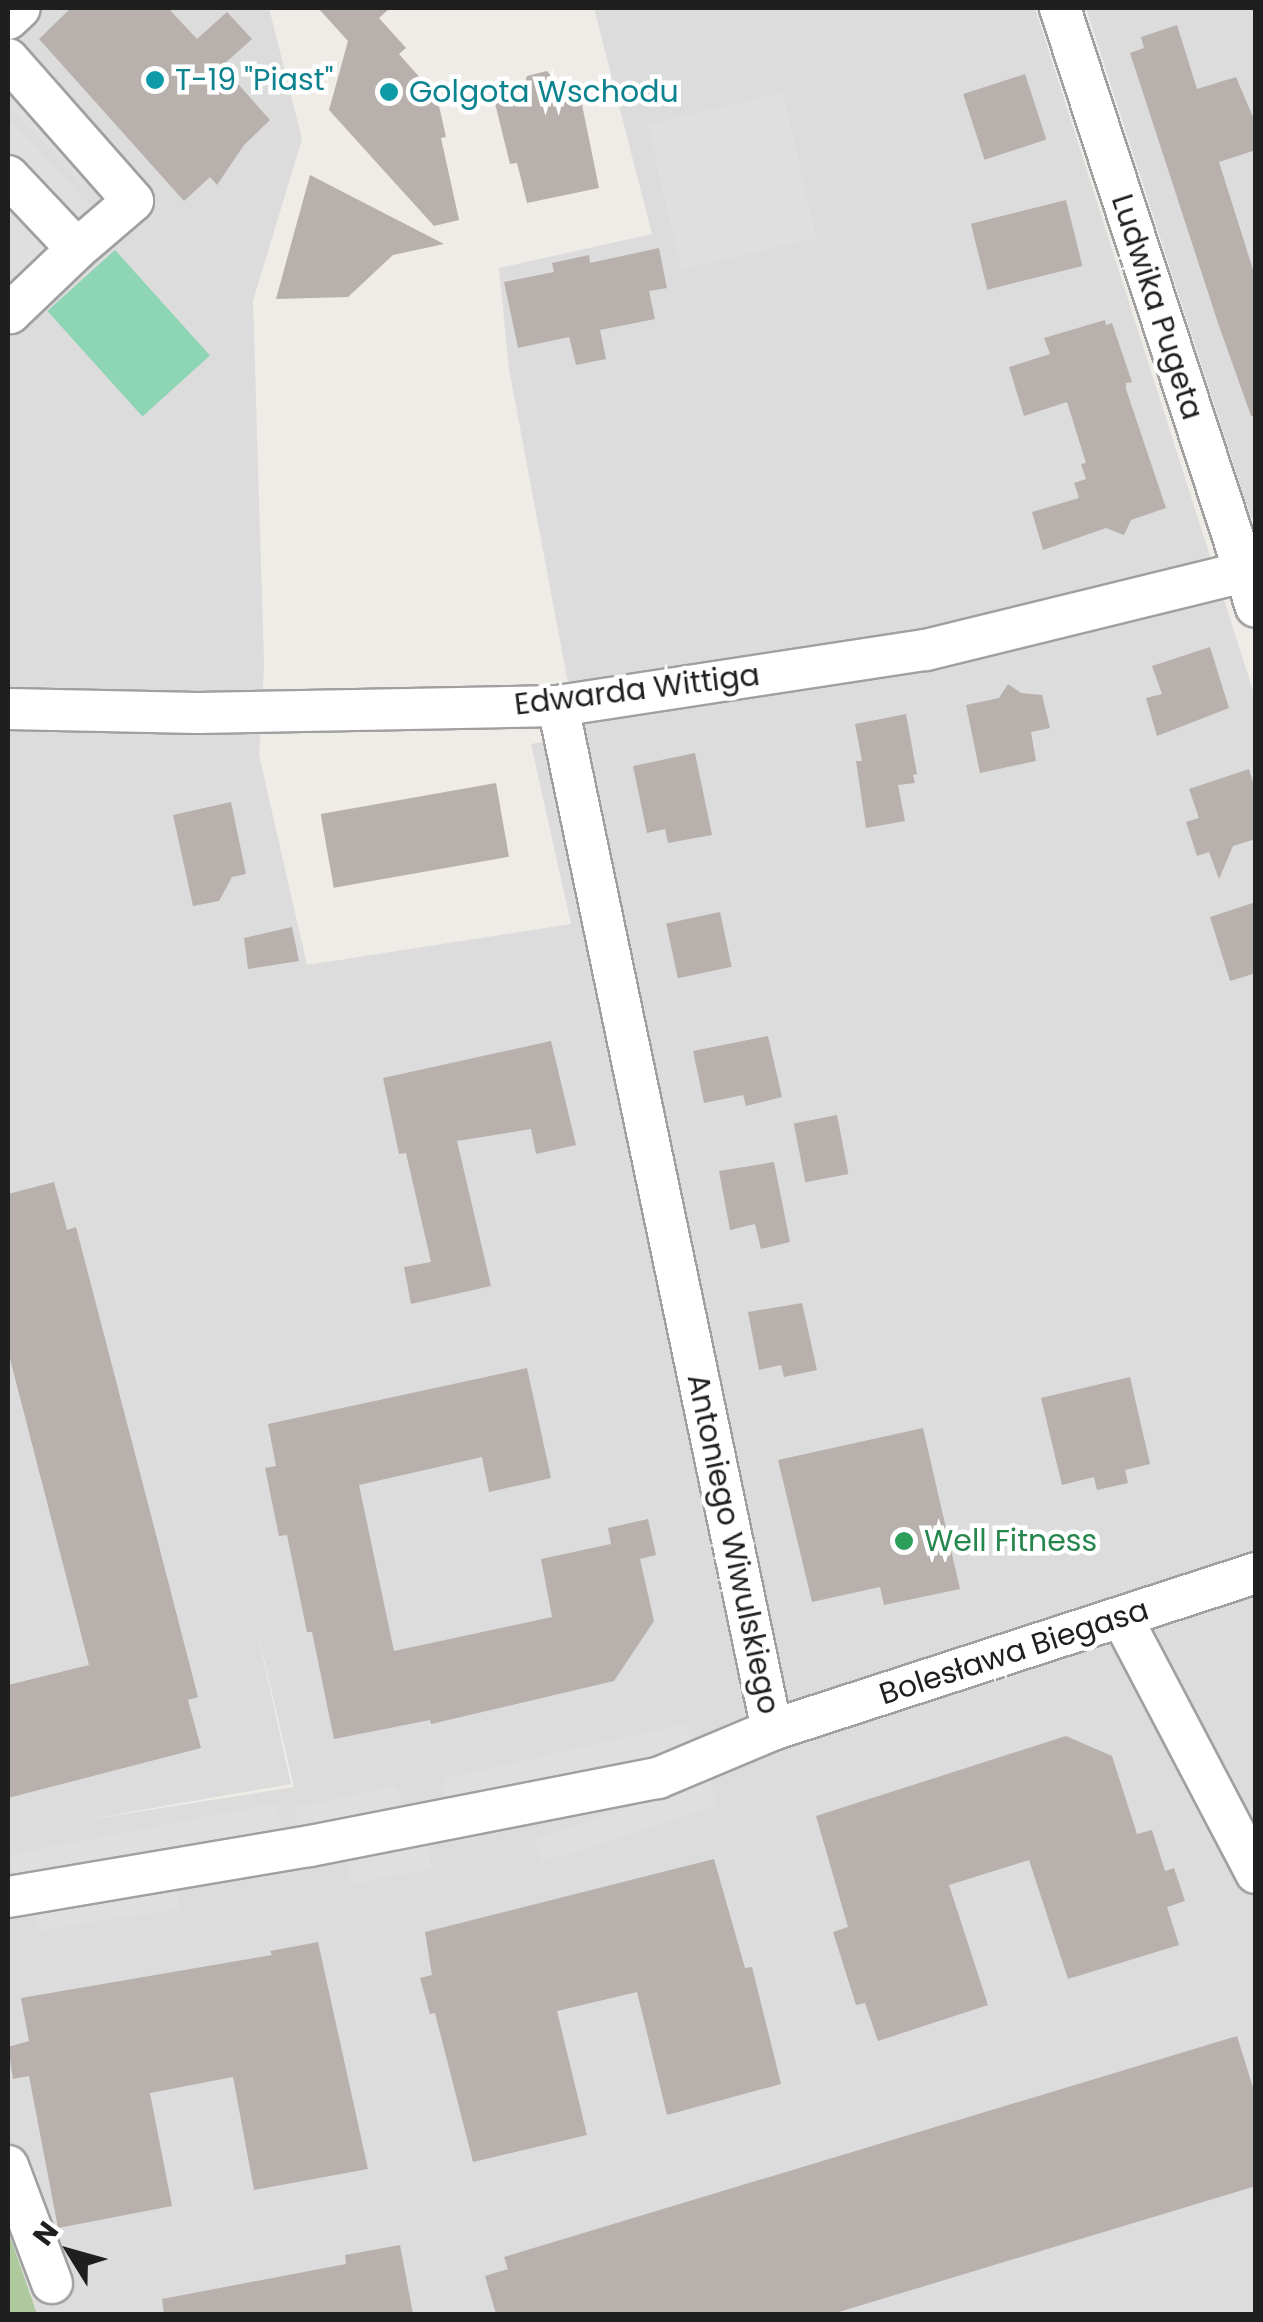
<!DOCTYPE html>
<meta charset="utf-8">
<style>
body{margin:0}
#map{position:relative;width:1263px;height:2322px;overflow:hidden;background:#efebe6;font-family:Poppins,sans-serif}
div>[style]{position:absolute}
.residential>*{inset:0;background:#dddcdc}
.forest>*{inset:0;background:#afc99f}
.pitch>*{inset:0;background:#8dd5b4;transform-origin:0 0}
.parking>*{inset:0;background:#dfdfdf;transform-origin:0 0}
.building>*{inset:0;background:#b8b0ac;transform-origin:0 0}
.roads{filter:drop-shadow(2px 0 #a0a0a0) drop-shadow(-2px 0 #a0a0a0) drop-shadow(0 2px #a0a0a0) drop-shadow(0 -2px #a0a0a0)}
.street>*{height:40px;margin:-20px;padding:0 20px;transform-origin:20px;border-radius:20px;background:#fff}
.dots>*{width:28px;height:28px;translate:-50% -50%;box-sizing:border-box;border:5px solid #fff;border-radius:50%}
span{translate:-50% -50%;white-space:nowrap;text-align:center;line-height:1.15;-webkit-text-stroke:9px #fff;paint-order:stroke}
.culture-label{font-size:30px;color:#0d838f}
.left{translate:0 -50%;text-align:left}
.street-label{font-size:30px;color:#1f1f1f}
.leisure-label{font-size:30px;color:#27864d}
.frame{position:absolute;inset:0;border:10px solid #1f1f1f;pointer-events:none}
.north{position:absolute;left:20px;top:2202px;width:100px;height:100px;-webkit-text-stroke:8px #fff;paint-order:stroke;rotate:307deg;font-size:28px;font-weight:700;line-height:40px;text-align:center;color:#1f1f1f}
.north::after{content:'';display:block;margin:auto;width:35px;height:45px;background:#1f1f1f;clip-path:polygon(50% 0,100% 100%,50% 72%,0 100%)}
</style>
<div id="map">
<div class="residential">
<div style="clip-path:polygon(evenodd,8px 8px,269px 8px,302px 139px,253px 301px,264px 664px,259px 755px,307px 965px,571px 924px,531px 744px,578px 736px,509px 369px,499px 268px,652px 234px,594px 8px,1035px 8px,1255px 697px,1255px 2314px,37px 2314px,8px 2230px,8px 8px,252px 1608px,294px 1787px,73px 1822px,291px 1784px,252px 1608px)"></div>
<div style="clip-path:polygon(1086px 8px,1255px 8px,1255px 517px,1251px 518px)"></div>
</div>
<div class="forest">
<div style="clip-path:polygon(8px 2230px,37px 2314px,8px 2314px)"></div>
</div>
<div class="pitch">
<div style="left:115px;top:250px;width:142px;height:91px;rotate:48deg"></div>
</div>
<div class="parking">
<div style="clip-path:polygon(8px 83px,105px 187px,84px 186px,8px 105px)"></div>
<div style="left:783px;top:93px;width:149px;height:139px;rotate:77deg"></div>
<div style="clip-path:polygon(8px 118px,98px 214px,79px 231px,8px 155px)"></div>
<div style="clip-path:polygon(8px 201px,55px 254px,8px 294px)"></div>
<div style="clip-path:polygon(686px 1724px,694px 1746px,647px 1761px,446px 1802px,442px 1779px)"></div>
<div style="left:710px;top:1781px;width:25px;height:186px;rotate:72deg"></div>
<div style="left:397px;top:1786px;width:25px;height:105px;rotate:78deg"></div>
<div style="left:277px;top:1803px;width:26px;height:273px;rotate:79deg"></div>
<div style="left:427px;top:1844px;width:25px;height:81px;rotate:79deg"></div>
<div style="left:175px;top:1884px;width:25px;height:143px;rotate:81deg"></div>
</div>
<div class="building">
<div style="clip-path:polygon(71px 8px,168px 8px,197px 39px,227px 12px,252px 39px,222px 66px,270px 120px,244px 145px,217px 185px,210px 177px,184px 201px,39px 39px)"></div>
<div style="clip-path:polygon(318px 8px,390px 8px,379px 18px,406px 48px,399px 54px,437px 97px,446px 137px,441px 138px,459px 220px,434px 226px,329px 110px,348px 41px)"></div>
<div style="clip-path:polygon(1177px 25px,1197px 89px,1236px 77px,1256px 124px,1256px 150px,1219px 162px,1256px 279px,1256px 416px,1251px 416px,1218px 323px,1130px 53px,1144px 48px,1141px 37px)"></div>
<div style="clip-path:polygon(547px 71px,562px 88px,578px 85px,599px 188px,527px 203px,517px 163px,510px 164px,495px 103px,520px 97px,527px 76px)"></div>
<div style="left:1025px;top:74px;width:69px;height:65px;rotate:72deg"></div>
<div style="clip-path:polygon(310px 175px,444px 244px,393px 255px,348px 297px,276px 299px)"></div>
<div style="left:1066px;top:200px;width:68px;height:98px;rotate:76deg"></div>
<div style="clip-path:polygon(659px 248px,667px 288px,649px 291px,655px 319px,600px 330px,606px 359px,576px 365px,569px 337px,518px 348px,504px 282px,554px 272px,552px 263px,589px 255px,590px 263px)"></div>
<div style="clip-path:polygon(1105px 320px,1106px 325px,1112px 323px,1132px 382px,1126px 383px,1126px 389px,1166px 508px,1131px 520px,1124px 535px,1106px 528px,1043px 550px,1032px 512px,1079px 498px,1074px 483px,1086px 479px,1081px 464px,1086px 463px,1067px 402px,1024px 416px,1009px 367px,1050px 354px,1044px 338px)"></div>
<div style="clip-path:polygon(1210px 647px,1229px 708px,1157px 736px,1146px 698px,1162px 694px,1152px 666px)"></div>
<div style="clip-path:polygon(1008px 684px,1021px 693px,1042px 695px,1050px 728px,1031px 732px,1036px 761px,980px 773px,966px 705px,999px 698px)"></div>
<div style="clip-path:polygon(906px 714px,917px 774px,913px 775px,915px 783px,898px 785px,905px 821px,866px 828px,856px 761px,862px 761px,855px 724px)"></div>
<div style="clip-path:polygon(695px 753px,712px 835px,668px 843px,665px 829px,647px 833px,633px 766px)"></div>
<div style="clip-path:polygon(1249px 769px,1256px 792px,1256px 839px,1233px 846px,1219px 879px,1209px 852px,1197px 856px,1186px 822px,1199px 818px,1189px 789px)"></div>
<div style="left:496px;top:783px;width:75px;height:178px;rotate:80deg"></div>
<div style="clip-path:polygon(231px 802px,246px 874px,232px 877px,219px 901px,193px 906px,173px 815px)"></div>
<div style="clip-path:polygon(1256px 902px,1256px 973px,1230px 981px,1210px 917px)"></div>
<div style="left:720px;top:912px;width:56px;height:55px;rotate:78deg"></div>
<div style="clip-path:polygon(292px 927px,299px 961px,248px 969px,244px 938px)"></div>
<div style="clip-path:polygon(768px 1036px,782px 1097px,746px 1106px,743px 1095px,704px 1103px,693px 1051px)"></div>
<div style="clip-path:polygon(551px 1041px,576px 1145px,536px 1154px,531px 1129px,457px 1141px,491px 1286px,411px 1304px,404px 1267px,431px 1262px,406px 1153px,399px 1154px,383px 1078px)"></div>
<div style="left:837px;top:1115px;width:60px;height:44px;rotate:79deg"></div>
<div style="clip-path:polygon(774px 1162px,790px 1242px,761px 1249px,755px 1224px,730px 1230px,719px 1171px)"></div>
<div style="clip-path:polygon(54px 1182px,67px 1230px,76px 1227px,153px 1523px,198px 1697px,188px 1700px,201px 1748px,8px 1798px,8px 1685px,89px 1665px,8px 1351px,8px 1194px)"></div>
<div style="clip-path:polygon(802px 1303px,817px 1370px,784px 1377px,781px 1365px,759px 1370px,748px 1312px)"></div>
<div style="clip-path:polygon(527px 1368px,551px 1478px,489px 1492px,482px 1457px,359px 1485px,394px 1651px,552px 1617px,541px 1559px,611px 1544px,608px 1528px,648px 1519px,656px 1555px,640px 1559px,654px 1621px,614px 1681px,431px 1724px,430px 1720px,334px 1739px,312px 1632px,307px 1632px,287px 1535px,279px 1536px,265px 1468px,276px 1466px,268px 1424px)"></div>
<div style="clip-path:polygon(1130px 1377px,1150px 1464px,1125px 1470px,1128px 1483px,1097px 1490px,1094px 1477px,1062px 1485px,1041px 1398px)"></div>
<div style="clip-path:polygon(923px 1428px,960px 1589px,884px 1605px,880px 1587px,812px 1602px,778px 1460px)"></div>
<div style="clip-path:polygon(1066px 1736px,1112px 1756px,1137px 1834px,1152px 1830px,1165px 1871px,1174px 1868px,1185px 1901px,1167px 1907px,1179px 1945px,1068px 1979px,1029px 1860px,949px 1885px,988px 2005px,878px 2041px,865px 2003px,856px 2005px,833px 1932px,848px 1927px,816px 1816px)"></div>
<div style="clip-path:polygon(714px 1859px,745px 1968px,752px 1967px,781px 2084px,667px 2115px,637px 1992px,557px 2011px,587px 2135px,473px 2162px,435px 2013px,430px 2014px,420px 1978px,432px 1975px,425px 1932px)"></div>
<div style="clip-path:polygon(318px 1942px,368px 2169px,254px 2190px,233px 2077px,150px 2093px,172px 2206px,58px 2228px,29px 2076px,13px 2079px,8px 2047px,29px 2041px,21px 1998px,272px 1955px,270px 1951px)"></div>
<div style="clip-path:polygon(1237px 2036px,1256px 2097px,1256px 2186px,832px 2314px,496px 2314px,485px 2276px,508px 2269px,504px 2257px)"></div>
<div style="clip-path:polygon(400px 2245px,413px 2314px,164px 2314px,162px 2299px,346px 2264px,345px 2255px)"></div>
</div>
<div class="roads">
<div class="street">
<div style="left:1060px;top:8px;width:630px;rotate:71.88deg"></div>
<div style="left:8px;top:19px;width:16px;rotate:-43deg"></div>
<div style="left:8px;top:59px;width:189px;rotate:48.6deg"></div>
<div style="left:133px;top:201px;width:74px;rotate:139.4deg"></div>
<div style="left:8px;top:176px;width:100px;rotate:46.6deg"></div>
<div style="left:77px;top:249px;width:93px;rotate:136.3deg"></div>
<div style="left:10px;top:313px;width:4px;rotate:-124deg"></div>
<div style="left:558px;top:706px;width:1046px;rotate:78.2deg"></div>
<div style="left:8px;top:709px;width:190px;rotate:1.2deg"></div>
<div style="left:198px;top:713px;width:360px;rotate:-1.1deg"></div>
<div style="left:558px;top:706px;width:372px;rotate:-8.7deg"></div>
<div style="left:926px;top:650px;width:340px;rotate:-13.8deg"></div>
<div style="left:1122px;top:1618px;width:288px;rotate:62.3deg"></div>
<div style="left:8px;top:1897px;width:306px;rotate:-9.6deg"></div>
<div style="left:310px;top:1846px;width:355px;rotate:-11.1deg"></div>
<div style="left:658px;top:1778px;width:124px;rotate:-22.8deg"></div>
<div style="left:772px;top:1730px;width:509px;rotate:-17.97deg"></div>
<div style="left:8px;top:2166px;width:125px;rotate:69.4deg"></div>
</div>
</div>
<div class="dots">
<div style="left:155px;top:80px;background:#0f9aa8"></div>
<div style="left:389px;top:92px;background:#0f9aa8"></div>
<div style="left:904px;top:1541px;background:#2e9e5b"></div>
</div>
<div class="culture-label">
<span class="left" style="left:175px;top:80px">T-19 "Piast"</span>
<span class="left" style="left:409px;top:92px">Golgota Wschodu</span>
</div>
<div class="street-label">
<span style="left:1157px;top:307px;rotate:72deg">Ludwika Pugeta</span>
<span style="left:637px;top:690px;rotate:-7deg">Edwarda Wittiga</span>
<span style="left:733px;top:1544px;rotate:78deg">Antoniego Wiwulskiego</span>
<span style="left:1014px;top:1652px;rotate:-18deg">Bolesława Biegasa</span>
</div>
<div class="leisure-label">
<span class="left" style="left:924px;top:1541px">Well Fitness</span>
</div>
<div class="frame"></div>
<div class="north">N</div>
</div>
